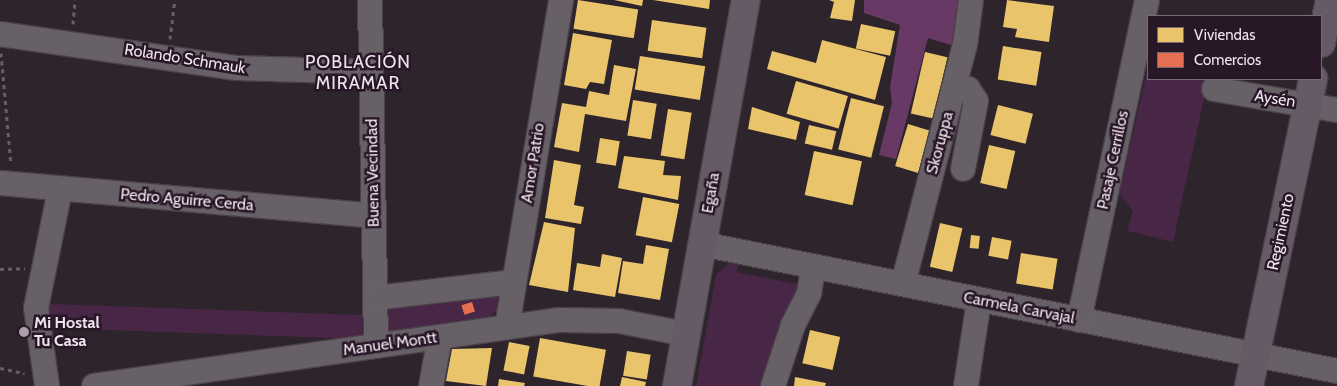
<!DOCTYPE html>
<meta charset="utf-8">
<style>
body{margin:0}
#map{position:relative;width:1337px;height:386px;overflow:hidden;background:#2e242c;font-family:Cabin,sans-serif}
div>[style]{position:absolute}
.green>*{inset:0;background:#482645;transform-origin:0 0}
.forest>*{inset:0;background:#683965}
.homes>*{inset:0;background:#e9c46a;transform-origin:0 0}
.shops>*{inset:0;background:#e76f51;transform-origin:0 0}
.path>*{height:3px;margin-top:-1.5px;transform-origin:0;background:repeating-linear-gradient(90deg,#665f65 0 4px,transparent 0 8px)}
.roads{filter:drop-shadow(1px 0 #4a4148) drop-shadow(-1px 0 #4a4148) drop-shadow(0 1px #4a4148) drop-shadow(0 -1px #4a4148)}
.minor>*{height:24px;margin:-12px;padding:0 12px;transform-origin:12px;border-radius:12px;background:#686067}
.major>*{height:28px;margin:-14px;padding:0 14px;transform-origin:14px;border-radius:14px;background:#665a66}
.dots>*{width:14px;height:14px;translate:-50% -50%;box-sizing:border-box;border:2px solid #281727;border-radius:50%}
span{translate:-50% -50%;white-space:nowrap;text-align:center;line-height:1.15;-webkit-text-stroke:5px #281727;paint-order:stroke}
.street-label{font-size:16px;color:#f0e4ef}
.poi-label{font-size:16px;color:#f0e4ef;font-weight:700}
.left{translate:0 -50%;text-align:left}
.neighbourhood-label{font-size:18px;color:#f0e4ef;letter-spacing:1px}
.legend{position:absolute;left:1147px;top:15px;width:175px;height:65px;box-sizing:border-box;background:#281727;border:1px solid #786977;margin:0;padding:6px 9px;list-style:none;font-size:15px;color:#f0e4ef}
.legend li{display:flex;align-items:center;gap:10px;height:25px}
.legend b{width:25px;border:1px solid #786977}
</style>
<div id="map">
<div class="green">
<div style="clip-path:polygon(1148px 67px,1148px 79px,1208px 80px,1173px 242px,1127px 231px,1133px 211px,1119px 194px)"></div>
<div style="clip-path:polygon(729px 263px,738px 265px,737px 272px,802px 285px,766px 386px,696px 386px,716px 275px)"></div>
<div style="clip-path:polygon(502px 295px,500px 307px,489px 319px,386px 332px,386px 309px,390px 307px)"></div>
<div style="left:363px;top:315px;width:24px;height:319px;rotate:92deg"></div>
</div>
<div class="forest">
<div style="clip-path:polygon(864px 0,962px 0,954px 46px,928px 38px,896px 159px,879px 155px,892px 103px,890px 87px,900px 25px,864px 13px)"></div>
</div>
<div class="homes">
<div style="left:578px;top:0;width:61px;height:29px;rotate:9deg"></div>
<div style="clip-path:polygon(614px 0,643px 0,642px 6px)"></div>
<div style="clip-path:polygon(653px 0,710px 0,709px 9px)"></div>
<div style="clip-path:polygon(829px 0,855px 0,852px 21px,830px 18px,834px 2px)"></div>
<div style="clip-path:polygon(1007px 0,1054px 6px,1049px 42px,1015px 37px,1017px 29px,1003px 27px)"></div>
<div style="left:652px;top:20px;width:55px;height:31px;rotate:8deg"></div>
<div style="left:861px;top:24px;width:35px;height:25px;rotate:12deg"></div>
<div style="clip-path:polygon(573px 33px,612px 40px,604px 84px,590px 82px,586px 89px,564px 85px)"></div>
<div style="clip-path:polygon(822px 40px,886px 57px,875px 100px,767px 69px,772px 51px,816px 63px)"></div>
<div style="left:1003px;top:46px;width:39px;height:34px;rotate:9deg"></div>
<div style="left:925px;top:52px;width:23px;height:63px;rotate:13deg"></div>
<div style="left:640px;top:56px;width:66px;height:34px;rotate:9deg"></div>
<div style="clip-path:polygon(614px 65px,636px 69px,626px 121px,585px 114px,579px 152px,554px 147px,562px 103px,586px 107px,589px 91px,609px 95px)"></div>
<div style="left:796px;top:81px;width:54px;height:34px;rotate:16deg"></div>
<div style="left:851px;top:98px;width:34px;height:53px;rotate:14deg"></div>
<div style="left:633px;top:100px;width:24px;height:36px;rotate:9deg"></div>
<div style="left:998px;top:105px;width:36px;height:31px;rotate:14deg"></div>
<div style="clip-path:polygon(752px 107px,800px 122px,796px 140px,748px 129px)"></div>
<div style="left:668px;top:109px;width:24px;height:47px;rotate:9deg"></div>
<div style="left:908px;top:124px;width:24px;height:44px;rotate:17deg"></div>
<div style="left:809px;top:125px;width:28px;height:19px;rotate:13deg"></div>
<div style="left:600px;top:138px;width:20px;height:25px;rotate:9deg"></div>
<div style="left:989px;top:145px;width:27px;height:39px;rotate:13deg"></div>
<div style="left:814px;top:151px;width:49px;height:45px;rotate:12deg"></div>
<div style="clip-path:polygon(624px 156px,665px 161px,663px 175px,681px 176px,678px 200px,618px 188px)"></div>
<div style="clip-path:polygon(554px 160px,581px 165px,574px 205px,584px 207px,581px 224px,545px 218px)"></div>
<div style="left:643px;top:197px;width:37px;height:39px;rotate:11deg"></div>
<div style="clip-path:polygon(544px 222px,575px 228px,568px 292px,529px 285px)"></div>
<div style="left:940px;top:223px;width:23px;height:45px;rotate:13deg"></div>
<div style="left:971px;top:235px;width:9px;height:13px;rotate:6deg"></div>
<div style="left:992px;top:237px;width:20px;height:19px;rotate:11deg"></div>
<div style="clip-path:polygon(646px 245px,669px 249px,660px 300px,618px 293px,623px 261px,643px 264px)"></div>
<div style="left:1021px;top:253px;width:37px;height:31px;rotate:9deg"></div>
<div style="clip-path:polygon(602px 254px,622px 258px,615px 297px,573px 290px,577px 263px,600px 267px)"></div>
<div style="left:810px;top:330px;width:31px;height:34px;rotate:13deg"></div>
<div style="left:540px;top:338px;width:67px;height:39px;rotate:10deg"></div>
<div style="left:509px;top:342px;width:21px;height:29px;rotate:11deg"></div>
<div style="clip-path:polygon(492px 348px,486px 386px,446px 381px,452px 349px)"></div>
<div style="left:627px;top:351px;width:24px;height:25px;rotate:9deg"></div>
<div style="clip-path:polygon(622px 377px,646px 382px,645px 386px,620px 386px)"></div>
<div style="clip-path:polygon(795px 377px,826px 383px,825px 386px,794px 386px)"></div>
<div style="clip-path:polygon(499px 379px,525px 383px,524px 386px,498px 386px)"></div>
</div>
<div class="shops">
<div style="left:472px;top:302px;width:10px;height:11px;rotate:73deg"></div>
</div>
<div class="path">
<div style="left:73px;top:24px;width:24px;rotate:-85deg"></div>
<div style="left:170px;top:39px;width:39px;rotate:-83deg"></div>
<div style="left:1px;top:53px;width:111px;rotate:84.9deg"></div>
<div style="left:0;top:269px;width:25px;rotate:-2deg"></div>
<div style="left:0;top:368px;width:25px;rotate:12deg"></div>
</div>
<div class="roads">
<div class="minor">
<div style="left:370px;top:0;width:346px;rotate:89deg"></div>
<div style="left:0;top:34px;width:239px;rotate:8.2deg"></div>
<div style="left:237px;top:68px;width:134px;rotate:1.7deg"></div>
<div style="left:955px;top:85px;width:14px;rotate:17deg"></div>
<div style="left:968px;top:89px;width:14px;rotate:56deg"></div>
<div style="left:976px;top:101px;width:69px;rotate:100.8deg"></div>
<div style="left:1214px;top:89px;width:125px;rotate:9.7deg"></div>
<div style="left:0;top:183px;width:375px;rotate:5deg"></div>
<div style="left:702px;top:244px;width:648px;rotate:11.31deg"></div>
<div style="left:903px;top:284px;width:247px;rotate:-75.5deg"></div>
<div style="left:965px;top:45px;width:45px;rotate:-82.4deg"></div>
<div style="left:375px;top:298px;width:139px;rotate:-6.6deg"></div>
<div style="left:1079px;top:320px;width:327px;rotate:-78deg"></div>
<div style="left:507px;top:327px;width:331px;rotate:-80.6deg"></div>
<div style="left:47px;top:386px;width:79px;rotate:-98deg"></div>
<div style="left:36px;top:308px;width:120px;rotate:-78.5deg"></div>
<div style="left:94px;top:386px;width:470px;rotate:-8.1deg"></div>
<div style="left:559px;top:320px;width:60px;rotate:1deg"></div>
<div style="left:619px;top:321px;width:68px;rotate:11deg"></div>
<div style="left:431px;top:386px;width:50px;rotate:-79.6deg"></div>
<div style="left:773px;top:386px;width:64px;rotate:-71.8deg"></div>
<div style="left:793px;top:325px;width:36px;rotate:-63deg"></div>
<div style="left:809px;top:293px;width:27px;rotate:-80deg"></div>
<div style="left:966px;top:386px;width:87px;rotate:-81.4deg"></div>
</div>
<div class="major">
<div style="left:1321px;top:43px;width:44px;rotate:-78.2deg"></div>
<div style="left:677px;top:386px;width:392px;rotate:-79.9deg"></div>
<div style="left:1249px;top:386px;width:314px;rotate:-78.2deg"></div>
</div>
</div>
<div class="dots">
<div style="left:24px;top:332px;background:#aca1ab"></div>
</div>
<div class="street-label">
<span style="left:185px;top:59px;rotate:9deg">Rolando Schmauk</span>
<span style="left:1275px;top:99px;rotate:9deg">Aysén</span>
<span style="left:940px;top:143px;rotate:-75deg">Skoruppa</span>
<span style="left:1113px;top:160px;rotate:-78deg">Pasaje Cerrillos</span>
<span style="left:533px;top:163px;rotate:-81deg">Amor Patrio</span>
<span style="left:373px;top:173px;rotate:-91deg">Buena Vecindad</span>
<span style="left:711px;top:193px;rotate:-80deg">Egaña</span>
<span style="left:187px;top:200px;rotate:5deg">Pedro Aguirre Cerda</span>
<span style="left:1281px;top:232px;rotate:-78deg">Regimiento</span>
<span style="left:1019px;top:308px;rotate:11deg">Carmela Carvajal</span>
<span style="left:390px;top:344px;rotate:-8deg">Manuel Montt</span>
</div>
<div class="poi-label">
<span class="left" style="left:34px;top:332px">Mi Hostal<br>Tu Casa</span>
</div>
<div class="neighbourhood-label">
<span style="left:358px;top:73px">POBLACIÓN<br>MIRAMAR</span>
</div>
<ul class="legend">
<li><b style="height:14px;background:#e9c46a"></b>Viviendas</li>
<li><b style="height:14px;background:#e76f51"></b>Comercios</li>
</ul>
</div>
